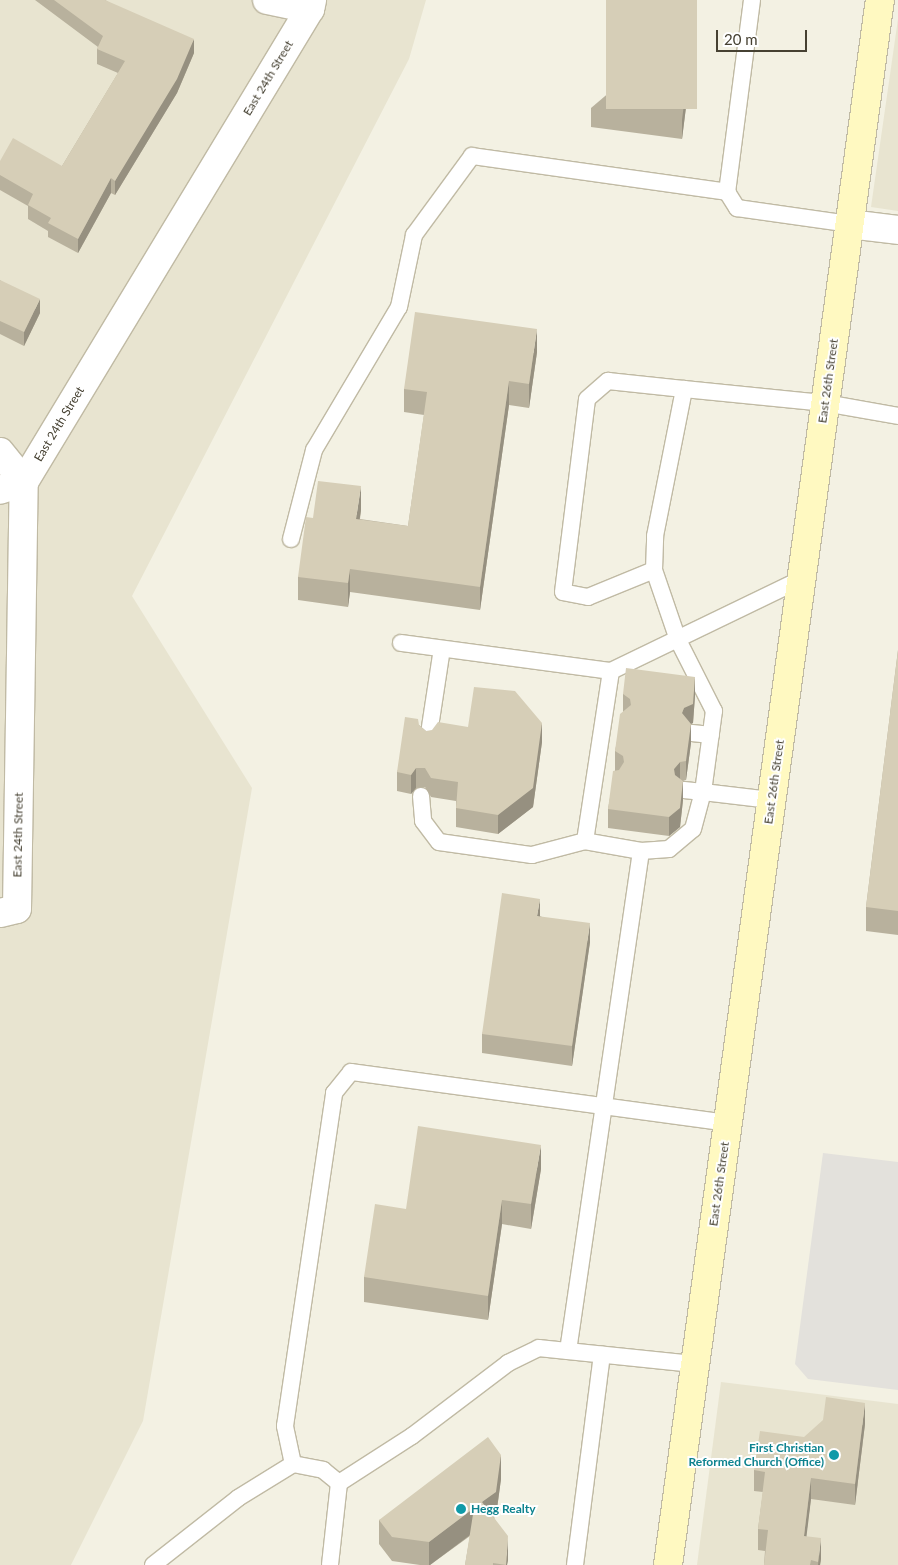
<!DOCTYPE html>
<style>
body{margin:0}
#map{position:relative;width:898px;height:1565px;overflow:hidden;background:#f3f1e3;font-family:Lato,sans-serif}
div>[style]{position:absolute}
.residential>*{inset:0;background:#e8e4d0}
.parking>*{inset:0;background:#e3e1dc}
.roads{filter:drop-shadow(1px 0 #c0baa4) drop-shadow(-1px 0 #c0baa4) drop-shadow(0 1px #c0baa4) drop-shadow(0 -1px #c0baa4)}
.service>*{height:16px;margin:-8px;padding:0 8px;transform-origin:8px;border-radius:8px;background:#fff}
.minor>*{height:28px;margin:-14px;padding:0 14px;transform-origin:14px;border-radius:14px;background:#fff}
.secondary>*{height:28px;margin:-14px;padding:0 14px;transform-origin:14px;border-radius:14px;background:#fff9c1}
.wall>*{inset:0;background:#b8b19d}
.shaded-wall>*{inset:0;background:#969080}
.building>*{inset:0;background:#d6ceb7;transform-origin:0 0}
.dots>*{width:14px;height:14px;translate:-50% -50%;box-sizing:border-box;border:2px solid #fff;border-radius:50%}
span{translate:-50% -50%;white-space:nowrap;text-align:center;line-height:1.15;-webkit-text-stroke:4px #fff;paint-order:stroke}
.street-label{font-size:12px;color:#464132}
.culture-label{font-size:12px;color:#0d838f;font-weight:700}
.right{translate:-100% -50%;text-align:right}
.left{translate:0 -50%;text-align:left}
.scale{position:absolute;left:716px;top:30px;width:91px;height:22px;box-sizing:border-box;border:2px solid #464132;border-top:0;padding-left:6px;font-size:15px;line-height:18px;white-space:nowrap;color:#464132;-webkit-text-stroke:4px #fff;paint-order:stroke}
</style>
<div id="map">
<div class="residential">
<div style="clip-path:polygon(0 0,426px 0,409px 59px,132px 596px,252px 788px,143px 1421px,71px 1565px,0 1565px)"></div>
<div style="clip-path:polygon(898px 19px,898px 211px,871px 207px)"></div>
<div style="clip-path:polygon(721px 1382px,898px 1404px,898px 1565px,697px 1565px)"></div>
</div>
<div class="parking">
<div style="clip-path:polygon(823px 1153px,898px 1162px,898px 1390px,808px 1379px,795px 1364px)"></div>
</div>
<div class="roads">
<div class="service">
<div style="left:752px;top:0;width:194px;rotate:97.4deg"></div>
<div style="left:727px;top:192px;width:19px;rotate:58deg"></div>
<div style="left:737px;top:208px;width:113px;rotate:8.1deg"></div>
<div style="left:291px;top:539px;width:92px;rotate:-75.5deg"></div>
<div style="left:314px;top:450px;width:166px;rotate:-59.3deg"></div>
<div style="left:399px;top:307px;width:74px;rotate:-78.2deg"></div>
<div style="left:414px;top:235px;width:98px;rotate:-53.7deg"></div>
<div style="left:472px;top:156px;width:258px;rotate:8deg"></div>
<div style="left:654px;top:570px;width:71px;rotate:157.8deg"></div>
<div style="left:588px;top:597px;width:25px;rotate:-169deg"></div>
<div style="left:563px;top:592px;width:194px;rotate:-82.9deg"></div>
<div style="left:587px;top:399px;width:28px;rotate:-41deg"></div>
<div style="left:608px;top:381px;width:76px;rotate:6deg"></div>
<div style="left:401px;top:643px;width:212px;rotate:7.6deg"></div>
<div style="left:692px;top:733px;width:19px;rotate:6deg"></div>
<div style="left:428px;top:740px;width:92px;rotate:-81.3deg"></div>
<div style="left:684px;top:790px;width:19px;rotate:6deg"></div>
<div style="left:703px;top:792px;width:82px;rotate:-82.3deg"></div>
<div style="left:714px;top:711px;width:80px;rotate:-116.9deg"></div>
<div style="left:678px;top:640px;width:74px;rotate:-108.9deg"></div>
<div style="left:654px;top:570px;width:34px;rotate:-88deg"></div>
<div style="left:655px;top:536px;width:150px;rotate:-78.8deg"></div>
<div style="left:684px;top:389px;width:142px;rotate:5.7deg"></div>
<div style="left:825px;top:403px;width:74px;rotate:10.1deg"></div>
<div style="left:421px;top:796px;width:25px;rotate:85deg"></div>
<div style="left:423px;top:821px;width:26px;rotate:53deg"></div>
<div style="left:439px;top:842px;width:94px;rotate:8deg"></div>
<div style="left:532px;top:855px;width:55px;rotate:-14.8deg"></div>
<div style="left:641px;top:851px;width:57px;rotate:-169.9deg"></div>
<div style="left:585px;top:841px;width:172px;rotate:-81.3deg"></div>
<div style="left:611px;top:671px;width:211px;rotate:-25.8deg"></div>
<div style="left:568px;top:1351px;width:505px;rotate:-81.69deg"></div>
<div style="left:641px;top:851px;width:28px;rotate:-4deg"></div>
<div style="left:669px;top:849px;width:31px;rotate:-40deg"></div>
<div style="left:693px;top:829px;width:38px;rotate:-75deg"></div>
<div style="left:703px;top:792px;width:68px;rotate:6.7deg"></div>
<div style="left:293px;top:1464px;width:39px;rotate:-102deg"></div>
<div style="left:285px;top:1426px;width:337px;rotate:-81.6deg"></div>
<div style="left:334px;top:1093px;width:27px;rotate:-51deg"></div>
<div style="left:351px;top:1072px;width:379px;rotate:7.7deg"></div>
<div style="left:339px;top:1483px;width:87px;rotate:-32.8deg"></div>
<div style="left:412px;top:1436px;width:121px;rotate:-37.2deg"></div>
<div style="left:508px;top:1363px;width:34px;rotate:-26deg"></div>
<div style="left:539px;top:1348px;width:157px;rotate:5.9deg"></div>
<div style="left:153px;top:1565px;width:108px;rotate:-38.2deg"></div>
<div style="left:238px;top:1498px;width:65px;rotate:-31.7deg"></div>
<div style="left:293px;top:1464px;width:31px;rotate:11deg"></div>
<div style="left:323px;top:1470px;width:21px;rotate:39deg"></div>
<div style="left:339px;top:1483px;width:82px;rotate:96.3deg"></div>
<div style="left:575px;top:1565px;width:212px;rotate:-82.7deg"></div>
</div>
<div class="minor">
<div style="left:267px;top:0;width:44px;rotate:11.8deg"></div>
<div style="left:849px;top:224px;width:49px;rotate:7deg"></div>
<div style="left:0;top:452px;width:38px;rotate:51deg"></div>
<div style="left:24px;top:482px;width:25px;rotate:162deg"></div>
<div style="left:0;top:913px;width:17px;rotate:-13deg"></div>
<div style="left:17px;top:909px;width:427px;rotate:-89.1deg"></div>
<div style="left:24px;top:482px;width:553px;rotate:-58.84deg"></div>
<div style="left:310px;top:9px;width:9px;rotate:-77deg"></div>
</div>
<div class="secondary">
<div style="left:668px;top:1565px;width:1579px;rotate:-82.29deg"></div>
</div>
</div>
<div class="wall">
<div style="clip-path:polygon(35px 0,105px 0,194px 53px,177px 93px,115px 195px,111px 193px,78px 253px,48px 237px,48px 231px,28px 219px,28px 206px,0 190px,0 161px,62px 166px,118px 73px,97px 64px,97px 49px,98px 47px)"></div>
<div style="clip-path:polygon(697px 18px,682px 139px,591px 127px,591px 108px)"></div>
<div style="clip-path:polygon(0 280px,40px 313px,24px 346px,0 334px)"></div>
<div style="clip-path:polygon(537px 352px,529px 408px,509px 405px,480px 610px,350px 592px,348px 607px,298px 600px,298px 577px,361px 510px,360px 519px,408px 526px,424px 415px,404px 412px,404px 389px)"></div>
<div style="clip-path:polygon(898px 650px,898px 935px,866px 931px,866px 907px)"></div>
<div style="clip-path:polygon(623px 694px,695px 696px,693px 723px,691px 724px,691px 743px,686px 780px,683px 781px,683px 800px,680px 827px,669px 836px,608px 828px,608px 809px,615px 770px,615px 751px,623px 712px)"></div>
<div style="clip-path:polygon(419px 725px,426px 731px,542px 742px,533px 807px,498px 834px,456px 827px,456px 801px,431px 797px,425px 787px,416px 788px,411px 794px,397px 791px,397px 772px)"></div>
<div style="clip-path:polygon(540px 916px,590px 942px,572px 1066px,482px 1053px,482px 1034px)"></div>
<div style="clip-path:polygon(541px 1169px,531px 1229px,502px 1224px,488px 1320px,364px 1302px,364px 1277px,406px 1209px)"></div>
<div style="clip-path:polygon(865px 1424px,855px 1505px,811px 1499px,806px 1536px,821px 1559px,820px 1565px,764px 1565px,765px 1551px,758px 1550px,758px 1529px,763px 1492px,754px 1491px,754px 1470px)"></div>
<div style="clip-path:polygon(501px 1479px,496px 1516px,494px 1517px,508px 1560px,507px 1565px,465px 1565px,470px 1536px,430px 1565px,420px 1565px,392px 1561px,379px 1544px,379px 1520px)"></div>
</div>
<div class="shaded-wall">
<div style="clip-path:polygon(697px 0,697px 18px,682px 139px,682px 120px)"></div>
<div style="clip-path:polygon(194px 39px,194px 53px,177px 93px,115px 195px,115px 181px)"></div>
<div style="clip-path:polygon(111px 178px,111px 193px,78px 253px,78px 239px)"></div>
<div style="clip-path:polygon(40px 299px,40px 313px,24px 346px,24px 332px)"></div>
<div style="clip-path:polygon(537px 329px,537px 352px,529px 408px,529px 384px)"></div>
<div style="clip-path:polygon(509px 381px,509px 405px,480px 610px,480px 587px)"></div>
<div style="clip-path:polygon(361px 486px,361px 510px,356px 542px,356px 519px)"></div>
<div style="clip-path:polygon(350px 569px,350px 592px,348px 607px,348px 583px)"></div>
<div style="clip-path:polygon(695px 677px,695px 696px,693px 723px,691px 724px,691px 743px,686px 780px,686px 761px,682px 713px)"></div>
<div style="clip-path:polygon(542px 723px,542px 742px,533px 807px,498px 834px,498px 815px)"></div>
<div style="clip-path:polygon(680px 762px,680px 781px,674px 788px,674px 769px)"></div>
<div style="clip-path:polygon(416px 768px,416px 788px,411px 794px,411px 775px)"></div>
<div style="clip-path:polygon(683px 781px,683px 800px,680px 827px,669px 836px,669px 817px)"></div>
<div style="clip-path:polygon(540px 899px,540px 918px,537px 916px)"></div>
<div style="clip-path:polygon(590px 923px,590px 942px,572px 1066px,572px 1046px)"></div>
<div style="clip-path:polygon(541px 1145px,541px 1169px,531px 1229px,531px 1204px)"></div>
<div style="clip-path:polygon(502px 1200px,502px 1224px,488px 1320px,488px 1296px)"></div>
<div style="clip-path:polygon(865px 1403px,865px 1424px,855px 1505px,855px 1484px)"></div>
<div style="clip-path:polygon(501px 1455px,501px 1479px,496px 1516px,482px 1526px,482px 1502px)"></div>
<div style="clip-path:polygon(811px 1478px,811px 1499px,804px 1557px,804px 1536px)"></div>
<div style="clip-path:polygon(474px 1508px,474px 1532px,430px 1565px,429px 1565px,429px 1542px)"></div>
<div style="clip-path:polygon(508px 1536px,508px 1560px,507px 1565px,506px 1565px)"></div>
<div style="clip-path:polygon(821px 1538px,821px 1559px,820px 1565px,818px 1565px)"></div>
</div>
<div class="building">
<div style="clip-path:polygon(54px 0,105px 0,194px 39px,177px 79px,115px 181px,111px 178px,78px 239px,48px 223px,51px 218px,28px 205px,33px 194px,0 175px,0 161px,13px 138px,62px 166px,125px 61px,97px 49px,103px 36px)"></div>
<div style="left:606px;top:0;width:91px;height:109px"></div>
<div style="clip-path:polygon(0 280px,40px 299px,24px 332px,0 321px)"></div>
<div style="clip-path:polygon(415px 312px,537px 329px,529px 384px,509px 381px,480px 587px,350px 569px,348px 583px,298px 577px,306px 517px,313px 518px,318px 481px,361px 486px,356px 519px,408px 526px,427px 392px,404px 389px)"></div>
<div style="clip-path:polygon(898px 650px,898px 911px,866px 907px)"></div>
<div style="clip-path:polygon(626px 668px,695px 677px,693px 704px,684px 708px,682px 713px,691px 724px,686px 761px,680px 762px,674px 769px,675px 775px,683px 781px,680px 808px,669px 817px,608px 809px,613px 771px,619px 770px,624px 762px,623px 756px,615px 751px,620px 714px,631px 705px,630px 699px,623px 694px)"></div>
<div style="clip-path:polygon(474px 687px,515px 691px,542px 723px,533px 788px,498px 815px,456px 808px,458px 782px,431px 778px,425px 768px,416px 768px,411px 775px,397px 772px,405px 717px,418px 719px,419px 725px,426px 731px,432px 730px,438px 722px,468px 727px)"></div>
<div style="clip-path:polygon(502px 893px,540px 899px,537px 916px,590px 923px,572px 1046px,482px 1034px)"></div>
<div style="clip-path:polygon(418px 1126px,541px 1145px,531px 1204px,502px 1200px,488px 1296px,364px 1277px,375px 1204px,406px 1209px)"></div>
<div style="clip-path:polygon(826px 1397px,865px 1403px,855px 1484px,811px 1478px,804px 1536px,821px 1538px,818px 1562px,811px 1560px,810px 1565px,764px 1565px,768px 1530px,758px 1529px,765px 1472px,754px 1470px,760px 1431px,804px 1437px,823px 1420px)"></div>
<div style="clip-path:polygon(488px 1437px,501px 1455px,496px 1492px,482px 1502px,508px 1536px,506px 1565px,493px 1563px,493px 1565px,465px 1565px,474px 1508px,429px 1542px,392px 1537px,379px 1520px)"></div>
</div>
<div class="dots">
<div style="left:834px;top:1455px;background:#0f9aa8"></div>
<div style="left:461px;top:1509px;background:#0f9aa8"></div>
</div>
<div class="street-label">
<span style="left:268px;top:78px;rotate:-59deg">East 24th Street</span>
<span style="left:828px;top:381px;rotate:-82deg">East 26th Street</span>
<span style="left:59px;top:424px;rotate:-59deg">East 24th Street</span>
<span style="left:774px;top:782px;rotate:-82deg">East 26th Street</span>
<span style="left:18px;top:835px;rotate:-89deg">East 24th Street</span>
<span style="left:719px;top:1184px;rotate:-82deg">East 26th Street</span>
</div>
<div class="culture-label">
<span class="right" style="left:824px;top:1455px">First Christian<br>Reformed Church (Office)</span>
<span class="left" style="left:471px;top:1509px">Hegg Realty</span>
</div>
<div class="scale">20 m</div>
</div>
